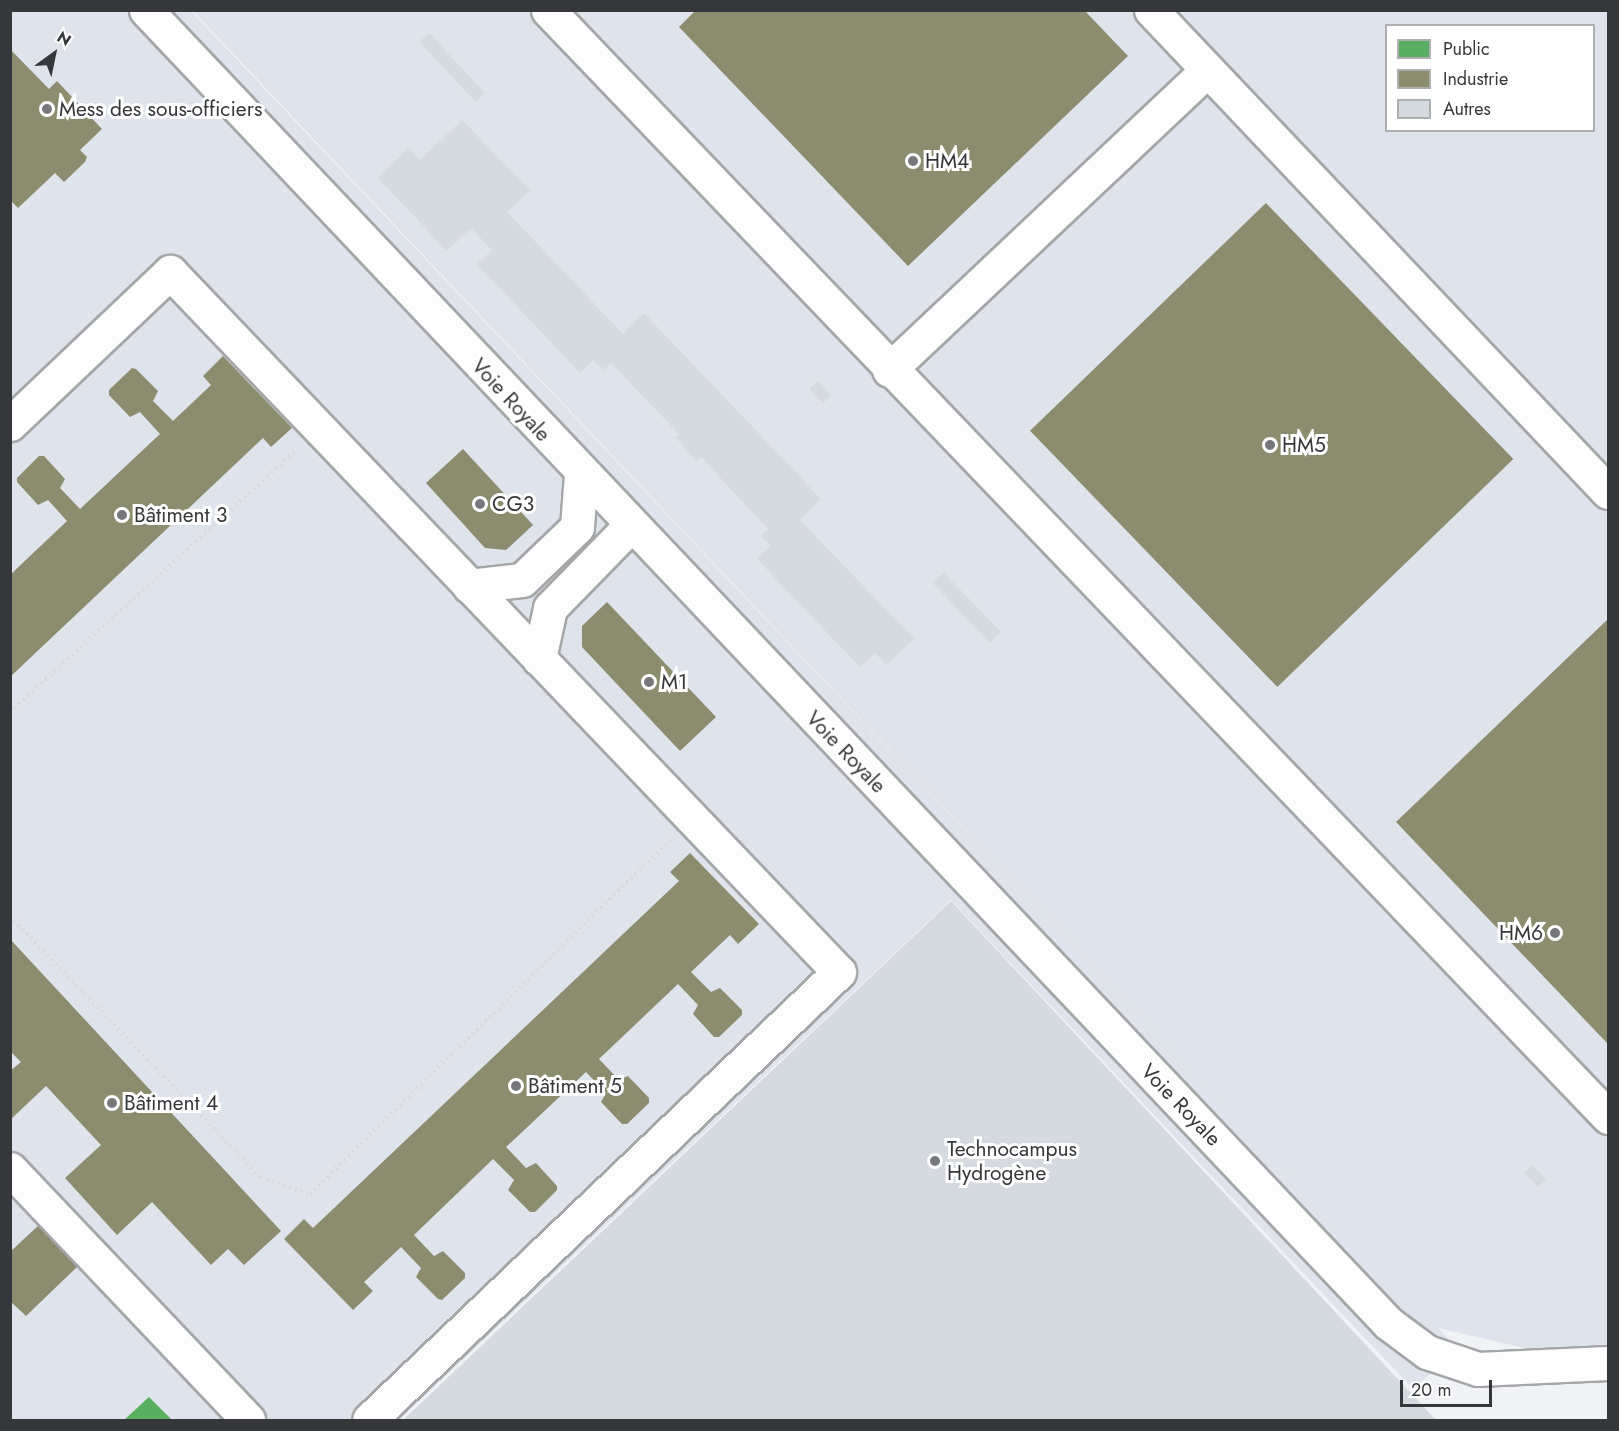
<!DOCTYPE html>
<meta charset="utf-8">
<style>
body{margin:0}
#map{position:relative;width:1619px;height:1431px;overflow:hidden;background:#f0f2f5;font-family:Jost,sans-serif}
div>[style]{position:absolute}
.built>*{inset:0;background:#dee3ec}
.public>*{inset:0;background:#5aae61}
.industry>*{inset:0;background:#8c8c6e;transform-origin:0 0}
.building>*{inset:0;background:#d5d9e0;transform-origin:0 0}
.path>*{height:4px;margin-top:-2px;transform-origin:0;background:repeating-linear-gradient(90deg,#d8d8da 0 1.5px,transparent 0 6px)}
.roads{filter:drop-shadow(2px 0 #a4a6a8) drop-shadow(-2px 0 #a4a6a8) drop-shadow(0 2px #a4a6a8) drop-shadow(0 -2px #a4a6a8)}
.minor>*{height:33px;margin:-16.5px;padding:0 16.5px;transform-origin:16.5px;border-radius:16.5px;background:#fdfdfe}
.dots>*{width:16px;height:16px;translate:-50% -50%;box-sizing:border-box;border:3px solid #fff;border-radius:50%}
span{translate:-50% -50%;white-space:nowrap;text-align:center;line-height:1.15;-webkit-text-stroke:6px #fff;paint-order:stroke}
.poi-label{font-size:21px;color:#35373a}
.left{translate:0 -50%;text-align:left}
.right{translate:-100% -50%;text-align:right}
.street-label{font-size:21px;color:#35373a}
.frame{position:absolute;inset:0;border:12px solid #35373a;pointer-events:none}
.legend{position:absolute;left:1385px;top:24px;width:210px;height:108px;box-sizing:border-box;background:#fff;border:2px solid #aeafb0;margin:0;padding:8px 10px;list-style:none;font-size:18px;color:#35373a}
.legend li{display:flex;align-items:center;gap:12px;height:30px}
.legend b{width:30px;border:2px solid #aeafb0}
.north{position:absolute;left:24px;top:24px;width:60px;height:60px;-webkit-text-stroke:4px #fff;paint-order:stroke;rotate:33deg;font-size:16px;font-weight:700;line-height:24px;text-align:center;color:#35373a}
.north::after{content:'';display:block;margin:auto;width:21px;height:27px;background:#35373a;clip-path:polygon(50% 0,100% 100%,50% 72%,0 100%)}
.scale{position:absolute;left:1400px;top:1380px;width:92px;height:27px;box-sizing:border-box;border:3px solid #35373a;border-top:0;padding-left:8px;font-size:18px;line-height:21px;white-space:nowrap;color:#35373a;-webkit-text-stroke:4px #fff;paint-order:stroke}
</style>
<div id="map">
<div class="built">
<div style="clip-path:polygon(evenodd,10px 11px,191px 11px,1340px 1227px,193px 11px,1608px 11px,1608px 1367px,1438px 1328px,1459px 1350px,1413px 1389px,951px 900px,399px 1420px,11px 1420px,10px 11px,1386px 26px,1594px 26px,1594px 130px,1386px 130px,1386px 26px)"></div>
</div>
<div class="public">
<div style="clip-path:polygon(149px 1397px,172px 1420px,124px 1420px)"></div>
</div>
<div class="industry">
<div style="clip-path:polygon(696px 10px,1084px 10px,1128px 56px,908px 266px,679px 27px)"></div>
<div style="clip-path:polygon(10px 49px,49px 89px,57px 81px,102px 129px,80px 150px,87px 157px,85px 162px,64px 182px,55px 173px,18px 208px,10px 200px)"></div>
<div style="left:1266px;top:203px;width:356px;height:328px;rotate:46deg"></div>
<div style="clip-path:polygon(223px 356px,292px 428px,271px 447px,263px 438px,10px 677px,10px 575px,67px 521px,48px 500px,38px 505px,17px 482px,17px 478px,39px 456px,44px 456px,65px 479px,60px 488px,80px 509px,160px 434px,140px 412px,130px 417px,109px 395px,109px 390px,132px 368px,136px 369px,158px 391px,153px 401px,173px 421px,211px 385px,203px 376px)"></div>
<div style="clip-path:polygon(463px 449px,533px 525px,506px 550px,485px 548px,426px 483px)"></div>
<div style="clip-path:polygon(607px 602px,716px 717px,680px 751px,582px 647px,582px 626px)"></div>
<div style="clip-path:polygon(1608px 619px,1608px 1044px,1396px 822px)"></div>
<div style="clip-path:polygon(690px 853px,759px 924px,738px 944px,730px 935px,691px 972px,711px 992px,720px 988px,742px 1010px,742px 1015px,719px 1037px,714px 1037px,693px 1014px,698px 1005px,678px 984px,599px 1059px,619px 1080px,628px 1076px,649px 1098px,649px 1103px,627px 1124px,622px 1124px,601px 1102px,606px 1093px,586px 1072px,506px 1147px,526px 1168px,536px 1163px,557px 1186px,557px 1190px,535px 1212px,530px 1212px,508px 1190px,514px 1180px,493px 1159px,414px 1235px,434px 1256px,443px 1251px,465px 1273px,465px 1278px,442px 1300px,438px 1299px,416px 1277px,421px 1268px,401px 1247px,364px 1282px,373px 1291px,353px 1310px,284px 1239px,304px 1219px,313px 1228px,679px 881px,670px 872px)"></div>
<div style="clip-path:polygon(10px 939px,281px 1231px,244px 1265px,228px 1249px,211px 1265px,152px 1202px,117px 1235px,65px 1178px,101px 1145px,46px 1086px,10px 1120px,10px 1071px,21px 1062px,10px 1051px)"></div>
<div style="clip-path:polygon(39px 1225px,78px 1266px,26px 1316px,10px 1301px,10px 1252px)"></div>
</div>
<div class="building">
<div style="left:429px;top:33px;width:82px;height:13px;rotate:47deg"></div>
<div style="clip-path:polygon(462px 120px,530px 191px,507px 212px,623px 334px,644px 313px,821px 499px,800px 520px,914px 639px,886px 665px,875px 653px,860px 667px,757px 559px,771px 546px,761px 536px,768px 529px,701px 457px,697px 461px,675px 437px,679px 434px,611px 363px,603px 370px,593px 360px,580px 373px,477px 264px,492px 250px,471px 228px,447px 251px,378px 178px,409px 148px,420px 160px)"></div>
<div style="left:817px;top:381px;width:20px;height:11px;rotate:45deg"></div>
<div style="left:944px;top:573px;width:82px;height:15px;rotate:46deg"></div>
<div style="clip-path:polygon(951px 901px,1436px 1420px,403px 1420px)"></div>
<div style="left:1532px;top:1165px;width:20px;height:11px;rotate:45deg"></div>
</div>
<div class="path">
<div style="left:10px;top:712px;width:389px;rotate:-42.5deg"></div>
<div style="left:10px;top:916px;width:363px;rotate:46.2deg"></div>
<div style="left:261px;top:1178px;width:52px;rotate:18.1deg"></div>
<div style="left:310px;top:1194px;width:506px;rotate:-44.52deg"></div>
</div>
<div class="roads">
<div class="minor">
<div style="left:146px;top:10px;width:1807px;rotate:46.59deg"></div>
<div style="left:1388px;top:1323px;width:49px;rotate:36.6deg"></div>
<div style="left:1427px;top:1352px;width:54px;rotate:18.4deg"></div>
<div style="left:1478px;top:1369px;width:130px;rotate:-2.6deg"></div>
<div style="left:548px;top:10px;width:1533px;rotate:46.24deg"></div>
<div style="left:1151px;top:10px;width:664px;rotate:46.53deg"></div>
<div style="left:889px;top:370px;width:437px;rotate:-43.3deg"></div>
<div style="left:10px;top:424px;width:221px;rotate:-43.5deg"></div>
<div style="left:170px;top:272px;width:968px;rotate:46.3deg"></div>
<div style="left:839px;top:972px;width:649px;rotate:136.37deg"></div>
<div style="left:469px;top:586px;width:53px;rotate:-6.5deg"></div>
<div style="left:522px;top:580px;width:76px;rotate:-43.9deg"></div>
<div style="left:577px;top:527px;width:53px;rotate:-85.7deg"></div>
<div style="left:539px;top:659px;width:52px;rotate:-77.8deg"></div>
<div style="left:550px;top:608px;width:115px;rotate:-45.7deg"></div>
<div style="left:10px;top:1169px;width:346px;rotate:46.5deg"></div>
</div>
</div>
<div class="dots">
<div style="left:47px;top:109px;background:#76787b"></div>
<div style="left:913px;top:161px;background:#76787b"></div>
<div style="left:1270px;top:445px;background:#76787b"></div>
<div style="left:480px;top:504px;background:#76787b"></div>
<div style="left:122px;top:515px;background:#76787b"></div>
<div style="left:649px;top:682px;background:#76787b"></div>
<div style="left:1555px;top:933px;background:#76787b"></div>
<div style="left:516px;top:1086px;background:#76787b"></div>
<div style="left:112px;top:1103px;background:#76787b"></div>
<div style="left:935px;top:1161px;background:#76787b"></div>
</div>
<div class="poi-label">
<span class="left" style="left:59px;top:109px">Mess des sous-officiers</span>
<span class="left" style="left:925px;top:161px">HM4</span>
<span class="left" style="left:1282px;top:445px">HM5</span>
<span class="left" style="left:492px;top:504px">CG3</span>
<span class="left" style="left:134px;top:515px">Bâtiment 3</span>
<span class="left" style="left:661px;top:682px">M1</span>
<span class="right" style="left:1543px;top:933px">HM6</span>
<span class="left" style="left:528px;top:1086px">Bâtiment 5</span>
<span class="left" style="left:124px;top:1103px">Bâtiment 4</span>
<span class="left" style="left:947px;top:1161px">Technocampus<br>Hydrogène</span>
</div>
<div class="street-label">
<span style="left:511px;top:400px;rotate:47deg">Voie Royale</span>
<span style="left:846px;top:752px;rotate:46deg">Voie Royale</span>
<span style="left:1181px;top:1105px;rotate:46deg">Voie Royale</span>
</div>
<div class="frame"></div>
<ul class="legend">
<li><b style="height:16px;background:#5aae61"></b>Public</li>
<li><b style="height:16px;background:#8c8c6e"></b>Industrie</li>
<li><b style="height:16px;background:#d5d9e0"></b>Autres</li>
</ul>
<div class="north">N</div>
<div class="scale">20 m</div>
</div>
